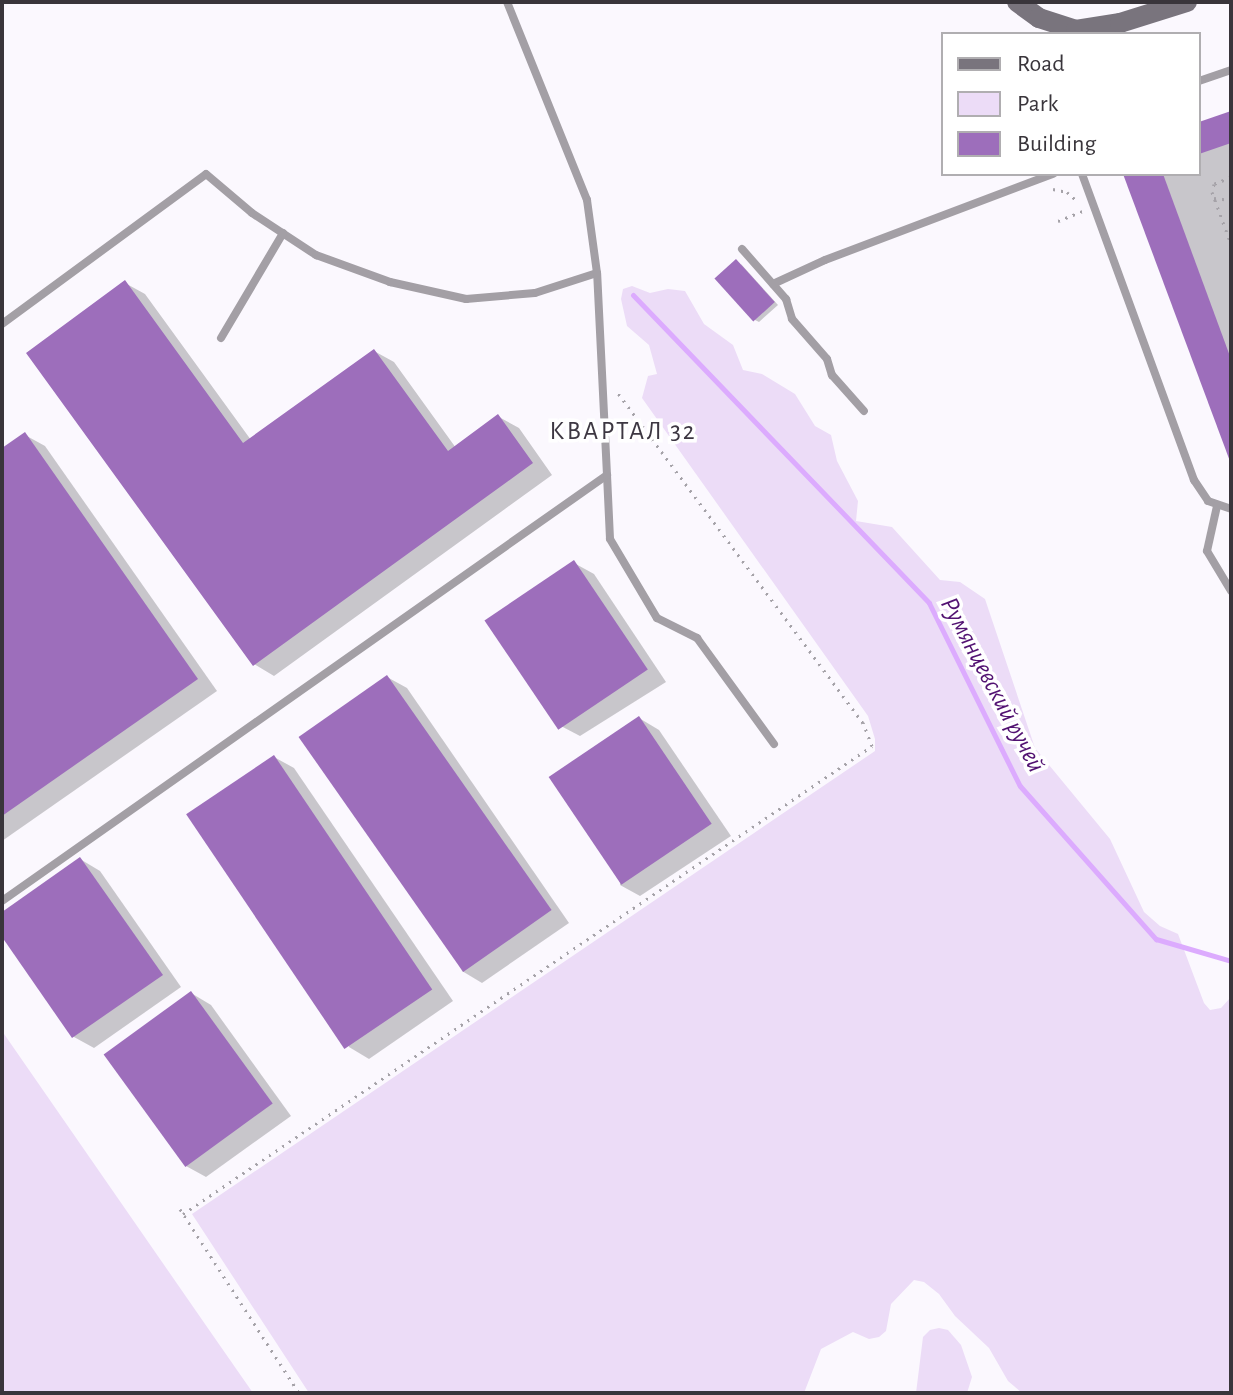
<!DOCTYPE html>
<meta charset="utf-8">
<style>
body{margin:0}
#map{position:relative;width:1233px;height:1395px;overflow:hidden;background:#fbf8fe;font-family:"Alegreya Sans",sans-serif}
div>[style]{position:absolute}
.green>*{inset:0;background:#ecdcf7}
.shadow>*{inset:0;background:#0003}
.stream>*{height:5px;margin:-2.5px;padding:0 2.5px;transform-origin:2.5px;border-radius:2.5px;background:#dcabfe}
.building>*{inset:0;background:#9d6ebb;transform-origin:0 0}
.path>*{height:3px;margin-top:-1.5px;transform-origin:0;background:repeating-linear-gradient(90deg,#a5a2a8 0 2px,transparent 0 8px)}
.lane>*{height:8px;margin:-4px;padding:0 4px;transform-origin:4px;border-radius:4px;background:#a39fa5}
.secondary>*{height:20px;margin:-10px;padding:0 10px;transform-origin:10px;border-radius:10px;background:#79747d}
span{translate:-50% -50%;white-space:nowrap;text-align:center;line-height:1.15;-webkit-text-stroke:7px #fff;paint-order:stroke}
.neighbourhood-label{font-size:26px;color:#3d3742;letter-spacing:2px}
.water-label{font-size:26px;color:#521272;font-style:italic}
.frame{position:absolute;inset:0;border:4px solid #39353b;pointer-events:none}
.legend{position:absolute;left:941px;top:32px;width:260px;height:144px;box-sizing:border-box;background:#fff;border:2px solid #b0aeb1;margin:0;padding:10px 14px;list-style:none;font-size:24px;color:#39353b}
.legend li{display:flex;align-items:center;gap:16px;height:40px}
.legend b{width:40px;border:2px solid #b0aeb1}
</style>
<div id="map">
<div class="green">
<div style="clip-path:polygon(632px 286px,650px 293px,668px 289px,685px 291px,704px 324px,733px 345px,743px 370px,762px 374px,795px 394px,815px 426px,831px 435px,837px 461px,858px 501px,856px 521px,892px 527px,940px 580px,960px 582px,985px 599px,1035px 748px,1110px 839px,1144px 912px,1160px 926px,1178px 934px,1204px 1003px,1210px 1010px,1221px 1008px,1231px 997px,1231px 1393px,1022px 1393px,1008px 1381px,989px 1348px,955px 1316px,939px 1294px,924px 1282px,914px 1280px,891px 1304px,886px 1331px,879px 1337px,869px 1339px,853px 1332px,821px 1349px,804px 1393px,309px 1393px,192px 1214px,875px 751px,875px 739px,868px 716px,642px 398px,648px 376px,657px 374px,649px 345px,627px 326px,621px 299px,623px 289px)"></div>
<div style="clip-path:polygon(2px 1031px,214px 1337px,253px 1393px,2px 1393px)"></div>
<div style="clip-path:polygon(939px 1328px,948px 1330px,961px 1345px,972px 1377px,967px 1393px,916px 1393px,923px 1337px,930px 1330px)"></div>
</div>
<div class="shadow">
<div style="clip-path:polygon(1231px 113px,1229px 207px,1231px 453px,1125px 174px,1199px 174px,1199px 124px)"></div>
<div style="clip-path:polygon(741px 264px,778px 305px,759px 322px,755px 320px)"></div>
<div style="clip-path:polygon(125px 283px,145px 294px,251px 440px,374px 351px,394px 362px,456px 448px,499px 417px,519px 428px,552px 475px,274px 676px,254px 664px)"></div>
<div style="clip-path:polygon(25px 435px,45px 446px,217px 691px,2px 841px,2px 451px)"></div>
<div style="clip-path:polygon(574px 563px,594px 574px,666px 682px,580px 736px,559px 725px)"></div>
<div style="clip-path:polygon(387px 677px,407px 688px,569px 923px,482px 983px,462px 971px)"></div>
<div style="clip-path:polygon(639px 718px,659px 730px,731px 836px,640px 896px,620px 885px)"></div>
<div style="clip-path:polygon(274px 757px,294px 768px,453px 1001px,369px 1059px,349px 1047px)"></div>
<div style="clip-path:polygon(80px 859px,100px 871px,181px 987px,94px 1048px,74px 1037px,2px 934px,2px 914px)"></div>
<div style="clip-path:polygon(191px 993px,211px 1005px,291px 1116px,206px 1177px,186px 1166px)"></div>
</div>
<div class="stream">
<div style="left:633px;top:295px;width:427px;rotate:46.1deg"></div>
<div style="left:929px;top:603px;width:204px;rotate:63.6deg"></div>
<div style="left:1020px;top:786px;width:205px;rotate:48.4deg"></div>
<div style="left:1156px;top:939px;width:78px;rotate:16.3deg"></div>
</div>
<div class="building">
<div style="clip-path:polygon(1231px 111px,1231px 143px,1199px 154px,1199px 122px)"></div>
<div style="clip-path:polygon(1123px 174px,1163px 174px,1231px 359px,1231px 464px)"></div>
<div style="left:736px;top:259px;width:58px;height:29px;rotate:48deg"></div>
<div style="clip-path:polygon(125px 280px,243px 443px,374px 349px,448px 451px,498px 414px,533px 463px,253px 666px,26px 353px)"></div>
<div style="clip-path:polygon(25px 432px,198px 679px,2px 816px,2px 448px)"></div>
<div style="left:574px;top:560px;width:132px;height:108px;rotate:56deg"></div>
<div style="left:387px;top:675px;width:287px;height:108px;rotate:55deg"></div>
<div style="left:639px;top:716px;width:130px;height:109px;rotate:56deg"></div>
<div style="left:274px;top:755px;width:283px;height:106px;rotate:56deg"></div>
<div style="clip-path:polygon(80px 857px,163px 975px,72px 1038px,2px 937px,2px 912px)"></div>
<div style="left:191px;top:991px;width:139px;height:108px;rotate:54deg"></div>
</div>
<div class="path">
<div style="left:1231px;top:177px;width:18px;rotate:158deg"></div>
<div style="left:1214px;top:184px;width:8px;rotate:104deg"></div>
<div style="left:1212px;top:192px;width:55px;rotate:69.9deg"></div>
<div style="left:1053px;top:189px;width:14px;rotate:12deg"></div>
<div style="left:1067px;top:192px;width:13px;rotate:42deg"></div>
<div style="left:1214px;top:198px;width:17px;rotate:7deg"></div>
<div style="left:1058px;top:221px;width:27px;rotate:-22deg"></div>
<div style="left:180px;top:1209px;width:219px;rotate:57.1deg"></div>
<div style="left:183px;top:1214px;width:833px;rotate:-34.19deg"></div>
<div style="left:872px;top:746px;width:25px;rotate:-111deg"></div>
<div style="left:863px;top:723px;width:414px;rotate:-126.6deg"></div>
</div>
<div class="lane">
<div style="left:1199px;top:81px;width:34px;rotate:-19deg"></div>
<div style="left:1082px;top:174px;width:326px;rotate:69.9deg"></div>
<div style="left:1194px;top:480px;width:25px;rotate:56deg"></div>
<div style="left:1208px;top:501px;width:24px;rotate:19deg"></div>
<div style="left:742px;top:249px;width:67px;rotate:48.7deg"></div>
<div style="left:786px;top:299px;width:21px;rotate:73deg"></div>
<div style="left:792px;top:319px;width:53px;rotate:48.8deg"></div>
<div style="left:827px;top:359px;width:17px;rotate:73deg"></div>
<div style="left:832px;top:375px;width:48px;rotate:48.4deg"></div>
<div style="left:773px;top:284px;width:57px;rotate:-24.8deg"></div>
<div style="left:825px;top:260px;width:244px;rotate:-20.7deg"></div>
<div style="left:2px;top:324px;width:253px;rotate:-36.3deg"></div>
<div style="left:206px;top:174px;width:60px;rotate:40.3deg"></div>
<div style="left:252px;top:213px;width:77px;rotate:33.3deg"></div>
<div style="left:316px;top:255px;width:79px;rotate:20deg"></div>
<div style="left:390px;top:282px;width:78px;rotate:12.6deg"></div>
<div style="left:466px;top:299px;width:69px;rotate:-5deg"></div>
<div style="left:535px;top:293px;width:65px;rotate:-17.9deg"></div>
<div style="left:221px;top:338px;width:122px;rotate:-59.4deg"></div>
<div style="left:607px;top:475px;width:64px;rotate:87.3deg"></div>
<div style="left:610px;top:539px;width:92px;rotate:59.3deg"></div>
<div style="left:657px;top:618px;width:45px;rotate:26.6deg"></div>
<div style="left:697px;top:638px;width:131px;rotate:54deg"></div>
<div style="left:1217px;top:506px;width:46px;rotate:102.5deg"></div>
<div style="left:1207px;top:551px;width:47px;rotate:59deg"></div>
<div style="left:2px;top:901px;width:740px;rotate:-35.15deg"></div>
<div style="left:607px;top:475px;width:202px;rotate:-92.8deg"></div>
<div style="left:597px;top:273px;width:74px;rotate:-97.8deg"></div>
<div style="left:587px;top:200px;width:214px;rotate:-112deg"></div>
</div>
<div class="secondary">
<div style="left:1017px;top:2px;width:27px;rotate:36deg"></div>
<div style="left:1039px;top:18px;width:39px;rotate:18deg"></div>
<div style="left:1076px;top:30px;width:45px;rotate:-9deg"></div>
<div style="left:1120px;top:23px;width:70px;rotate:-17.4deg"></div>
</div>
<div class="neighbourhood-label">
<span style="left:623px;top:432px">КВАРТАЛ 32</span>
</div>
<div class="water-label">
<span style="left:992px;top:685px;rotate:62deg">Румянцевский ручей</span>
</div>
<div class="frame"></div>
<ul class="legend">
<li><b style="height:10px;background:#79747d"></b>Road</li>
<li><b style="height:22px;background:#ecdcf7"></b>Park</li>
<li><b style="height:22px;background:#9d6ebb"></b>Building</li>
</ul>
</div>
